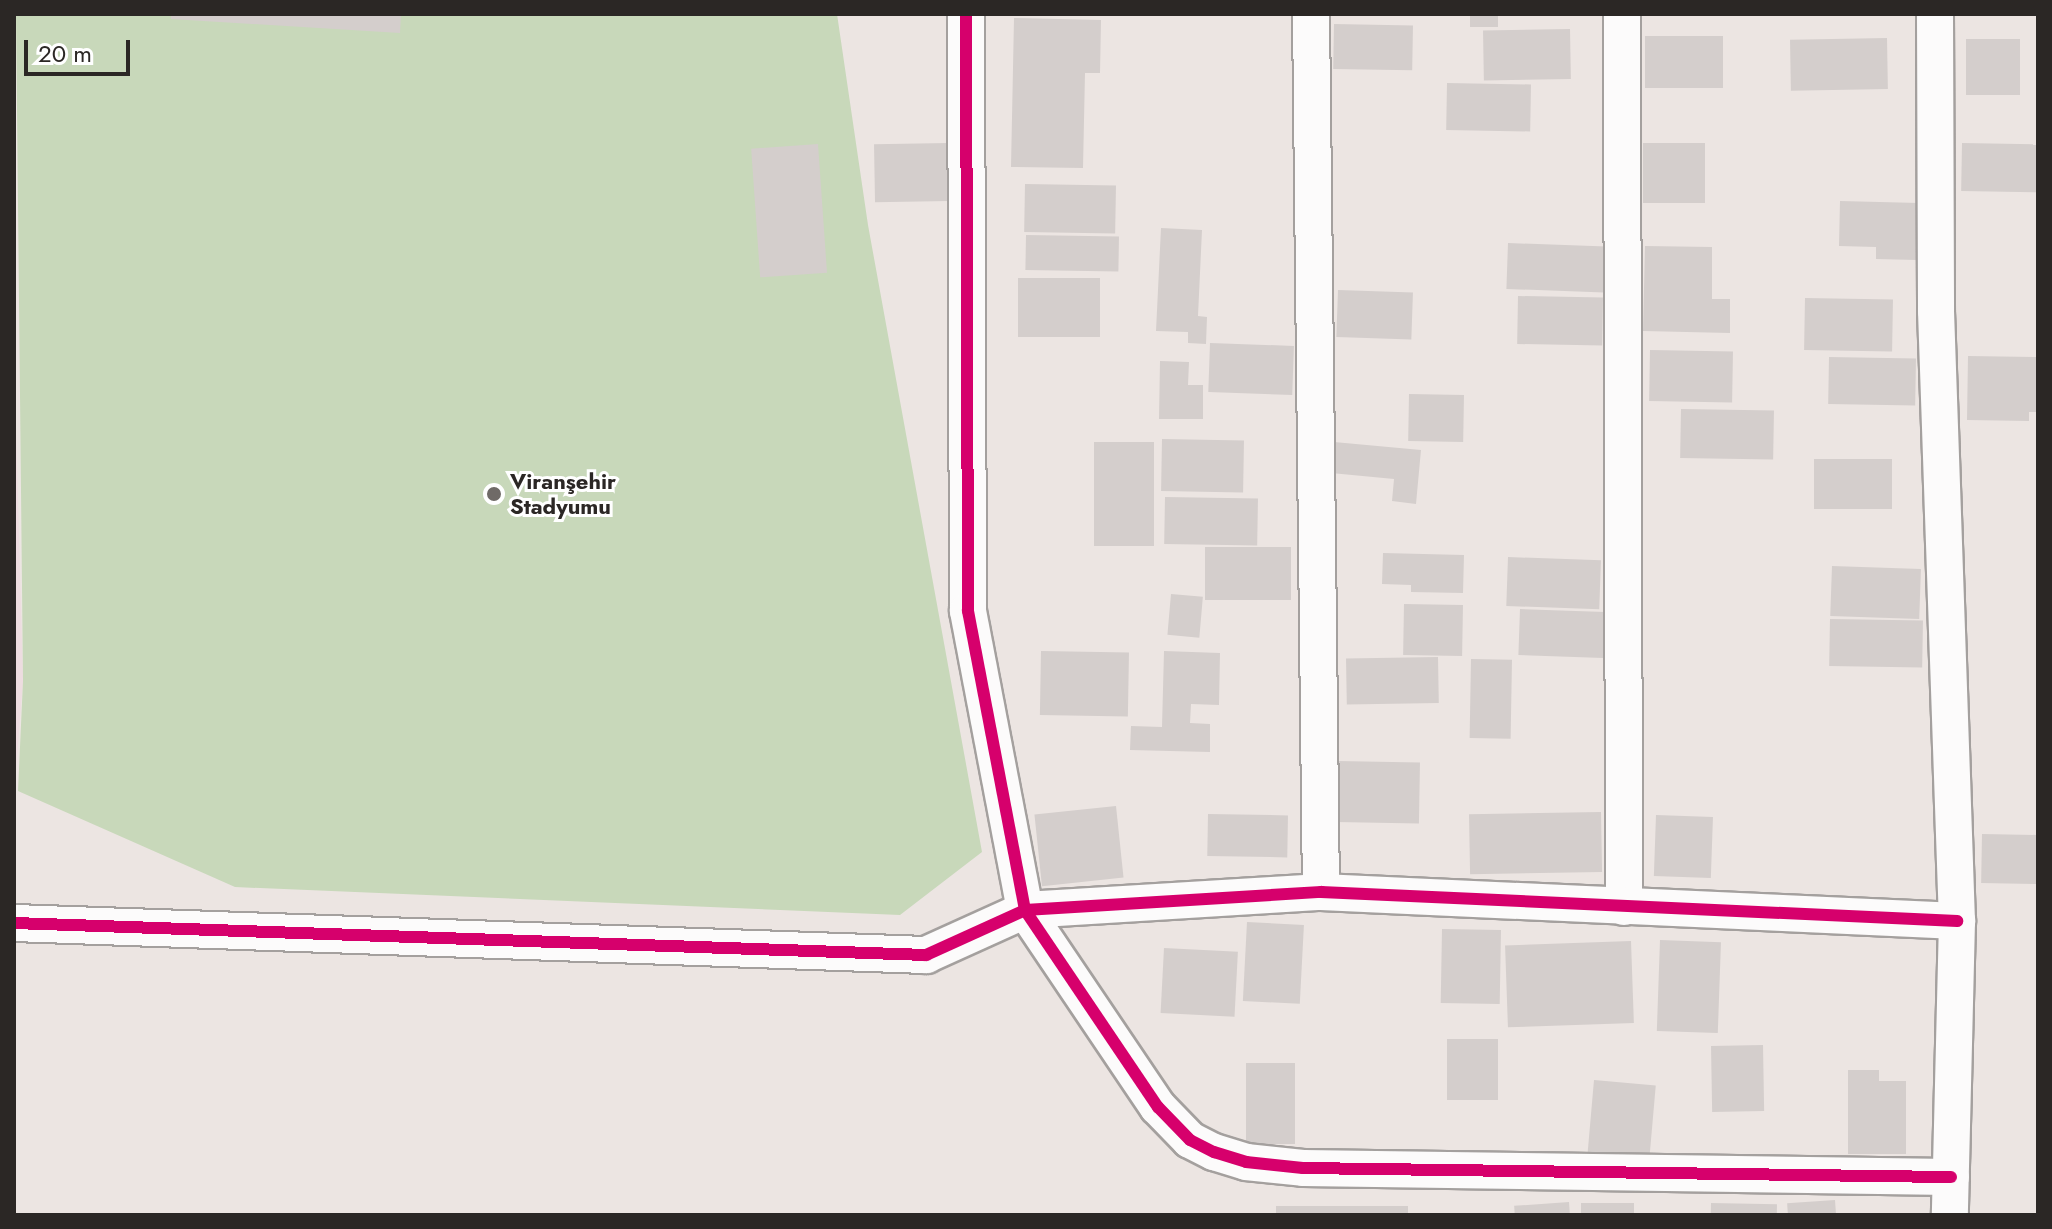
<!DOCTYPE html>
<meta charset="utf-8">
<style>
body{margin:0}
#map{position:relative;width:2052px;height:1229px;overflow:hidden;background:#ece5e2;font-family:Jost,sans-serif}
div>[style]{position:absolute}
.education>*{inset:0;background:#eddce0}
.green>*{inset:0;background:#c8d8ba}
.building>*{inset:0;background:#d4cecc;transform-origin:0 0}
.roads{filter:drop-shadow(2px 0 #a4a09e) drop-shadow(-2px 0 #a4a09e) drop-shadow(0 2px #a4a09e) drop-shadow(0 -2px #a4a09e)}
.street>*{height:36px;margin:-18px;padding:0 18px;transform-origin:18px;border-radius:18px;background:#fcfbfb}
.cycleway>*{height:12px;margin:-6px;padding:0 6px;transform-origin:6px;border-radius:6px;background:#d6006c}
.dots>*{width:22px;height:22px;translate:-50% -50%;box-sizing:border-box;border:4px solid #fff;border-radius:50%}
span{translate:-50% -50%;white-space:nowrap;text-align:center;line-height:1.15;-webkit-text-stroke:6px #fff;paint-order:stroke}
.poi-label{font-size:22px;color:#2b2725;font-weight:700}
.left{translate:0 -50%;text-align:left}
.frame{position:absolute;inset:0;border:16px solid #2b2725;pointer-events:none}
.scale{position:absolute;left:24px;top:40px;width:106px;height:36px;box-sizing:border-box;border:4px solid #2b2725;border-top:0;padding-left:10px;font-size:24px;line-height:28px;white-space:nowrap;color:#2b2725;-webkit-text-stroke:6px #fff;paint-order:stroke}
</style>
<div id="map">
<div class="education">
<div style="clip-path:polygon(14px 355px,23px 681px,14px 795px)"></div>
</div>
<div class="green">
<div style="clip-path:polygon(16px 14px,837px 14px,868px 225px,982px 852px,900px 915px,235px 887px,18px 791px,23px 681px)"></div>
</div>
<div class="building">
<div style="clip-path:polygon(171px 14px,401px 14px,400px 33px,171px 19px)"></div>
<div style="left:1470px;top:14px;width:28px;height:13px"></div>
<div style="clip-path:polygon(1014px 18px,1101px 20px,1100px 73px,1085px 73px,1083px 168px,1011px 167px)"></div>
<div style="left:1334px;top:24px;width:79px;height:45px;rotate:1deg"></div>
<div style="left:1570px;top:29px;width:50px;height:87px;rotate:89deg"></div>
<div style="left:1645px;top:36px;width:78px;height:52px"></div>
<div style="left:1887px;top:38px;width:51px;height:97px;rotate:89deg"></div>
<div style="left:1966px;top:39px;width:54px;height:56px"></div>
<div style="left:1447px;top:83px;width:84px;height:47px;rotate:1deg"></div>
<div style="left:948px;top:143px;width:58px;height:74px;rotate:89deg"></div>
<div style="left:1643px;top:143px;width:62px;height:60px"></div>
<div style="left:1962px;top:143px;width:76px;height:48px;rotate:1deg"></div>
<div style="left:818px;top:144px;width:129px;height:67px;rotate:86deg"></div>
<div style="left:1025px;top:184px;width:91px;height:48px;rotate:1deg"></div>
<div style="clip-path:polygon(1840px 201px,1919px 203px,1917px 260px,1876px 259px,1876px 247px,1839px 246px)"></div>
<div style="clip-path:polygon(1161px 228px,1202px 230px,1198px 316px,1207px 317px,1206px 344px,1188px 343px,1188px 332px,1156px 331px)"></div>
<div style="left:1026px;top:235px;width:93px;height:35px;rotate:1deg"></div>
<div style="left:1508px;top:243px;width:98px;height:46px;rotate:2deg"></div>
<div style="clip-path:polygon(1645px 246px,1712px 247px,1712px 299px,1730px 299px,1730px 333px,1643px 331px)"></div>
<div style="left:1018px;top:278px;width:82px;height:59px"></div>
<div style="left:1338px;top:290px;width:75px;height:47px;rotate:2deg"></div>
<div style="left:1518px;top:296px;width:85px;height:48px;rotate:1deg"></div>
<div style="left:1805px;top:298px;width:88px;height:52px;rotate:1deg"></div>
<div style="left:1210px;top:343px;width:84px;height:49px;rotate:2deg"></div>
<div style="left:1650px;top:350px;width:83px;height:51px;rotate:1deg"></div>
<div style="clip-path:polygon(1968px 356px,2038px 357px,2038px 412px,2029px 412px,2029px 421px,1967px 420px)"></div>
<div style="left:1829px;top:357px;width:87px;height:47px;rotate:1deg"></div>
<div style="clip-path:polygon(1160px 361px,1189px 362px,1188px 385px,1203px 385px,1203px 419px,1159px 419px)"></div>
<div style="left:1409px;top:394px;width:55px;height:47px;rotate:1deg"></div>
<div style="left:1681px;top:409px;width:93px;height:49px;rotate:1deg"></div>
<div style="left:1162px;top:439px;width:82px;height:52px;rotate:1deg"></div>
<div style="left:1094px;top:442px;width:60px;height:104px"></div>
<div style="clip-path:polygon(1334px 442px,1421px 450px,1416px 504px,1392px 501px,1394px 479px,1331px 473px)"></div>
<div style="left:1814px;top:459px;width:78px;height:50px"></div>
<div style="left:1165px;top:497px;width:93px;height:47px;rotate:1deg"></div>
<div style="left:1291px;top:547px;width:53px;height:86px;rotate:90deg"></div>
<div style="clip-path:polygon(1383px 553px,1464px 555px,1463px 593px,1411px 592px,1411px 585px,1382px 584px)"></div>
<div style="left:1508px;top:557px;width:93px;height:49px;rotate:2deg"></div>
<div style="left:1832px;top:566px;width:89px;height:50px;rotate:2deg"></div>
<div style="left:1171px;top:594px;width:32px;height:41px;rotate:5deg"></div>
<div style="left:1404px;top:604px;width:59px;height:51px;rotate:1deg"></div>
<div style="left:1520px;top:609px;width:85px;height:46px;rotate:2deg"></div>
<div style="left:1830px;top:619px;width:93px;height:47px;rotate:1deg"></div>
<div style="left:1041px;top:651px;width:88px;height:64px;rotate:1deg"></div>
<div style="clip-path:polygon(1164px 651px,1220px 653px,1219px 705px,1191px 704px,1190px 723px,1210px 724px,1210px 752px,1130px 750px,1131px 726px,1162px 727px)"></div>
<div style="left:1438px;top:657px;width:46px;height:92px;rotate:89deg"></div>
<div style="left:1471px;top:659px;width:41px;height:79px;rotate:1deg"></div>
<div style="left:1337px;top:761px;width:83px;height:61px;rotate:1deg"></div>
<div style="left:1116px;top:806px;width:72px;height:82px;rotate:84deg"></div>
<div style="left:1601px;top:812px;width:60px;height:132px;rotate:89deg"></div>
<div style="left:1208px;top:814px;width:80px;height:42px;rotate:1deg"></div>
<div style="left:1656px;top:815px;width:57px;height:61px;rotate:2deg"></div>
<div style="left:1982px;top:834px;width:56px;height:49px;rotate:1deg"></div>
<div style="left:1247px;top:922px;width:57px;height:79px;rotate:3deg"></div>
<div style="left:1442px;top:929px;width:59px;height:74px;rotate:1deg"></div>
<div style="left:1660px;top:940px;width:61px;height:91px;rotate:2deg"></div>
<div style="left:1631px;top:941px;width:82px;height:126px;rotate:88deg"></div>
<div style="left:1164px;top:948px;width:74px;height:65px;rotate:3deg"></div>
<div style="left:1447px;top:1039px;width:51px;height:61px"></div>
<div style="left:1763px;top:1045px;width:66px;height:52px;rotate:89deg"></div>
<div style="left:1246px;top:1063px;width:49px;height:81px"></div>
<div style="clip-path:polygon(1848px 1070px,1879px 1070px,1879px 1081px,1906px 1081px,1906px 1154px,1848px 1154px)"></div>
<div style="left:1594px;top:1080px;width:62px;height:76px;rotate:5deg"></div>
<div style="left:1835px;top:1200px;width:15px;height:48px;rotate:86deg"></div>
<div style="left:1569px;top:1202px;width:13px;height:55px;rotate:86deg"></div>
<div style="left:1634px;top:1203px;width:12px;height:53px;rotate:90deg"></div>
<div style="left:1711px;top:1203px;width:66px;height:12px;rotate:1deg"></div>
<div style="left:1276px;top:1206px;width:132px;height:9px"></div>
</div>
<div class="roads">
<div class="street">
<div style="left:966px;top:14px;width:597px;rotate:89.81deg"></div>
<div style="left:968px;top:611px;width:304px;rotate:79.2deg"></div>
<div style="left:1025px;top:910px;width:238px;rotate:56deg"></div>
<div style="left:1158px;top:1107px;width:46px;rotate:45.9deg"></div>
<div style="left:1190px;top:1140px;width:27px;rotate:27deg"></div>
<div style="left:1214px;top:1152px;width:34px;rotate:17deg"></div>
<div style="left:1246px;top:1162px;width:57px;rotate:6deg"></div>
<div style="left:1303px;top:1168px;width:648px;rotate:0.8deg"></div>
<div style="left:1311px;top:14px;width:878px;rotate:89.35deg"></div>
<div style="left:1622px;top:14px;width:893px;rotate:89.87deg"></div>
<div style="left:1935px;top:14px;width:297px;rotate:89.8deg"></div>
<div style="left:1936px;top:311px;width:610px;rotate:88.03deg"></div>
<div style="left:1957px;top:921px;width:294px;rotate:91.4deg"></div>
<div style="left:14px;top:923px;width:913px;rotate:2.01deg"></div>
<div style="left:926px;top:955px;width:109px;rotate:-24.4deg"></div>
<div style="left:1025px;top:910px;width:297px;rotate:-3.5deg"></div>
<div style="left:1321px;top:892px;width:637px;rotate:2.61deg"></div>
</div>
</div>
<div class="cycleway">
<div style="left:966px;top:14px;width:597px;rotate:89.81deg"></div>
<div style="left:968px;top:611px;width:304px;rotate:79.2deg"></div>
<div style="left:1025px;top:910px;width:238px;rotate:56deg"></div>
<div style="left:1158px;top:1107px;width:46px;rotate:45.9deg"></div>
<div style="left:1190px;top:1140px;width:27px;rotate:27deg"></div>
<div style="left:1214px;top:1152px;width:34px;rotate:17deg"></div>
<div style="left:1246px;top:1162px;width:57px;rotate:6deg"></div>
<div style="left:1303px;top:1168px;width:648px;rotate:0.8deg"></div>
<div style="left:14px;top:923px;width:913px;rotate:2.01deg"></div>
<div style="left:926px;top:955px;width:109px;rotate:-24.4deg"></div>
<div style="left:1025px;top:910px;width:297px;rotate:-3.5deg"></div>
<div style="left:1321px;top:892px;width:637px;rotate:2.61deg"></div>
</div>
<div class="dots">
<div style="left:494px;top:494px;background:#6f6a67"></div>
</div>
<div class="poi-label">
<span class="left" style="left:510px;top:494px">Viranşehir<br>Stadyumu</span>
</div>
<div class="frame"></div>
<div class="scale">20 m</div>
</div>
